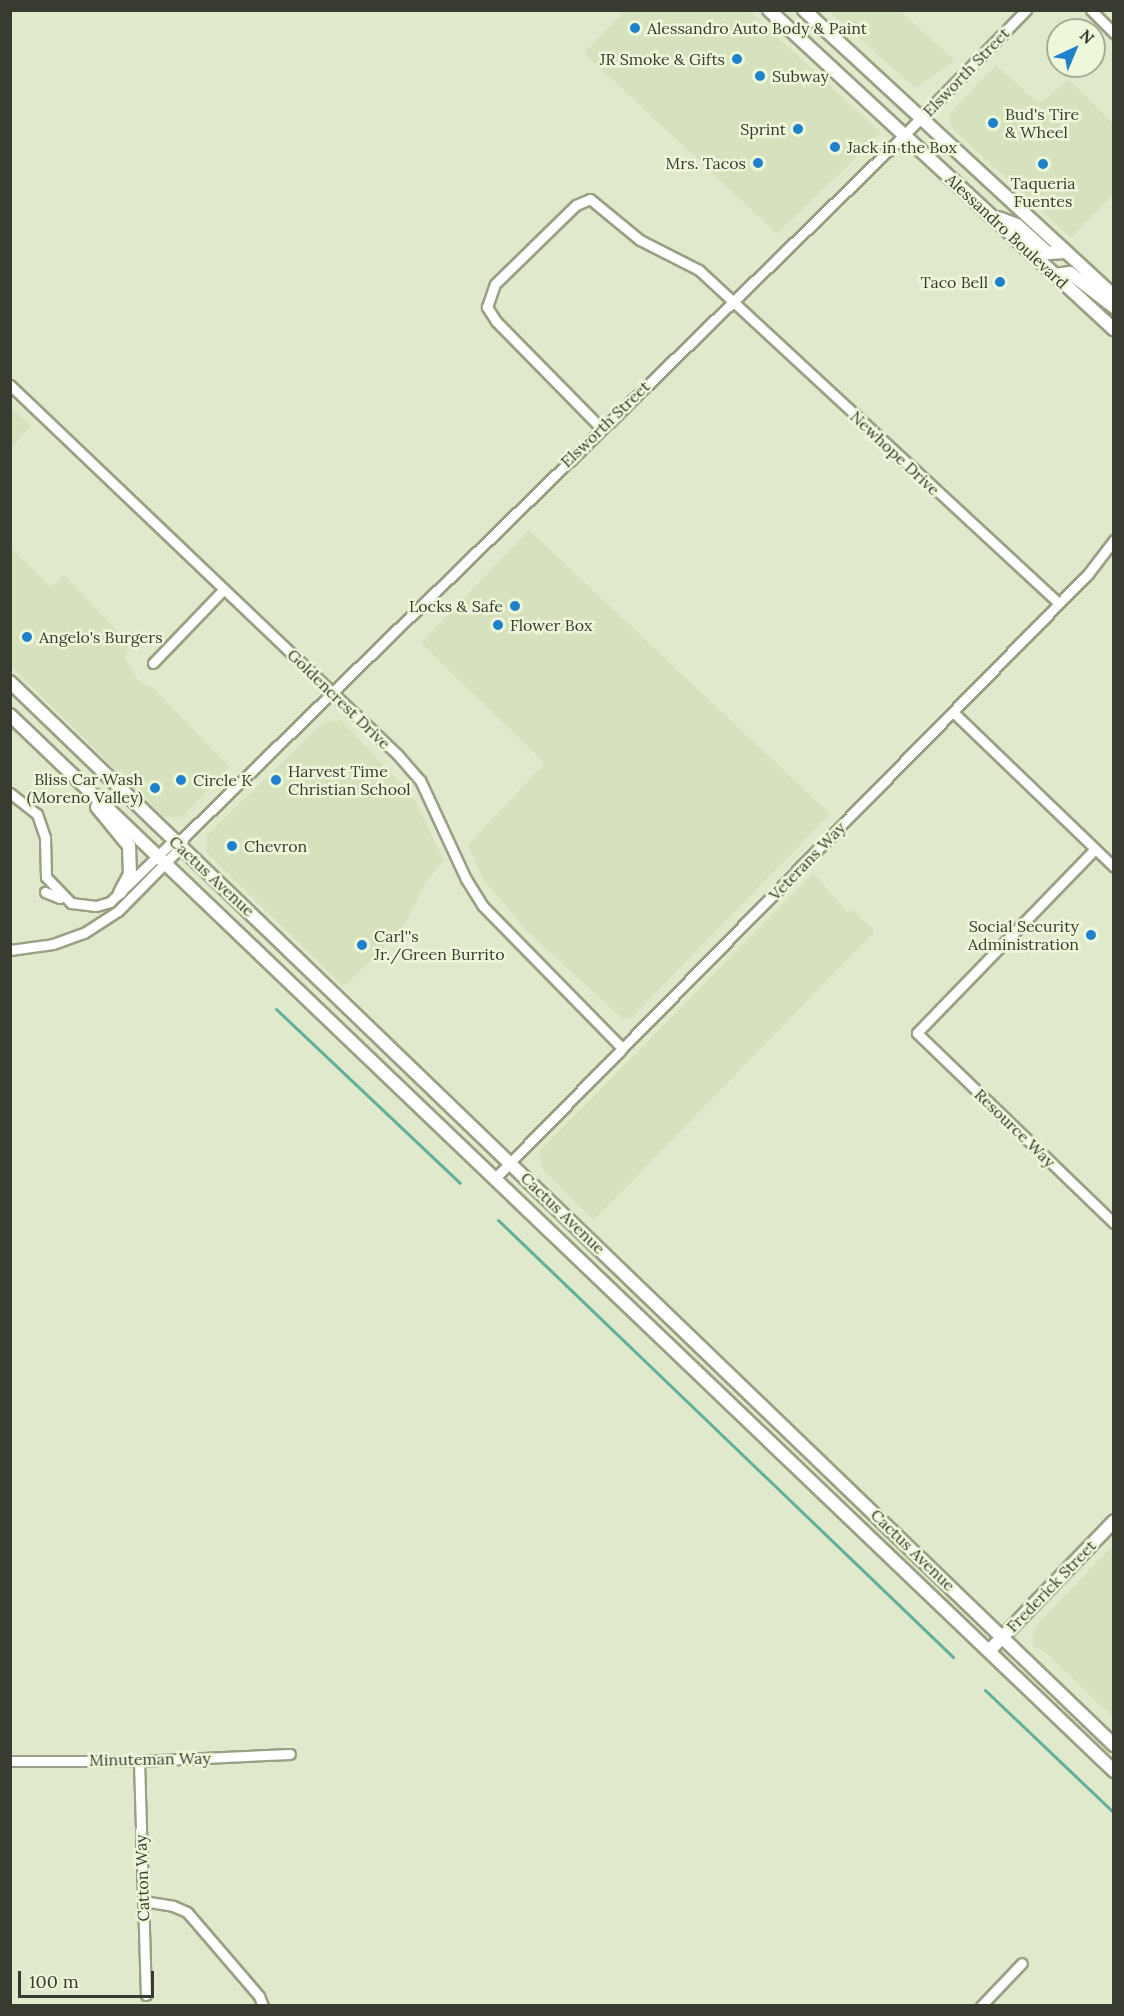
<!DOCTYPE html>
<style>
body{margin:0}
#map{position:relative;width:1124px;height:2016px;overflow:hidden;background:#e0e9cc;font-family:Lora,serif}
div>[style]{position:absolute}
.built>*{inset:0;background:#d6e2bd}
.stream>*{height:3px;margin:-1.5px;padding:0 1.5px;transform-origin:1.5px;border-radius:1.5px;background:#61af98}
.roads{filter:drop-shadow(2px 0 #98a185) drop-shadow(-2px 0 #98a185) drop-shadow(0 2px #98a185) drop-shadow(0 -2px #98a185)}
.minor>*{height:9px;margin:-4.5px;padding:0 4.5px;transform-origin:4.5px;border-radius:4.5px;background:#fff}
.major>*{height:12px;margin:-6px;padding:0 6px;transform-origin:6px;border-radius:6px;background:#fff}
.dots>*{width:16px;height:16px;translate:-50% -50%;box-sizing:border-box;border:3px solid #edf7d9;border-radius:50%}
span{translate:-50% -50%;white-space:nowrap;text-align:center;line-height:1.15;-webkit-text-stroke:5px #edf7d9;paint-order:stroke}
.poi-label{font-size:16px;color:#383c30}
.left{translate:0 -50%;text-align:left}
.right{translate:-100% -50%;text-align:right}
.street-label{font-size:16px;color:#383c30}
.frame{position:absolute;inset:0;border:12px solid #383c30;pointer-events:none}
.north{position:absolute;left:1046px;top:18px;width:60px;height:60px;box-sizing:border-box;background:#edf7d9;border:2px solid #a5ac95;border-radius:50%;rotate:44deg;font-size:16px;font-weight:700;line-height:24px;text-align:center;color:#383c30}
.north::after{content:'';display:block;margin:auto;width:21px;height:27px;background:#1f80cc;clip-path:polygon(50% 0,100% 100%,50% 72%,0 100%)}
.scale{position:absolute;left:18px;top:1971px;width:136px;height:27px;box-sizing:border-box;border:3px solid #383c30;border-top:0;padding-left:8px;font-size:18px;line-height:21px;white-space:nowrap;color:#383c30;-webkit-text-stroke:4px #edf7d9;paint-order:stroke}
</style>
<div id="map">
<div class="built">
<div style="clip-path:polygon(625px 11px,749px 11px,881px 133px,777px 234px,584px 53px)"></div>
<div style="clip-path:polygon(829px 11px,900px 11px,955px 61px,915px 88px)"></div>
<div style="clip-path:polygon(996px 65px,1039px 104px,1069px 80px,1113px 123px,1113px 194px,1071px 238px,951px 127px,950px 113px)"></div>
<div style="clip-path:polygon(10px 406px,31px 426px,11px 448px,10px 448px)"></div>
<div style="clip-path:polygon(529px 530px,830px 814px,632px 1017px,623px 1019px,531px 935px,483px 879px,468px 845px,545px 763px,421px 643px)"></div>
<div style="clip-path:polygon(11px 548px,51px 587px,64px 575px,129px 643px,125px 658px,139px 682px,153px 688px,230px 767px,182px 817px,163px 817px,11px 666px)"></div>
<div style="clip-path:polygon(341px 720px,413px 796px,444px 861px,426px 881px,404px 926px,347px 984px,342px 985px,207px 853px,207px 835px,324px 722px)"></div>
<div style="clip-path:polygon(813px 873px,848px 913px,851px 909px,875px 931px,594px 1220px,543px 1170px,539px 1152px)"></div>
<div style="clip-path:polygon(1113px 1545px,1113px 1717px,1044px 1651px,1033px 1646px,1033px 1629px)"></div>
</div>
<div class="stream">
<div style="left:276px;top:1009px;width:253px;rotate:43.4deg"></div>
<div style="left:498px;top:1220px;width:631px;rotate:43.84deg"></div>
<div style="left:985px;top:1690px;width:178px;rotate:43.6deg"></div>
</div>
<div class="roads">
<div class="minor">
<div style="left:1091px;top:10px;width:33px;rotate:45deg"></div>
<div style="left:10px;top:385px;width:535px;rotate:43.64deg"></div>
<div style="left:397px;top:754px;width:35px;rotate:49deg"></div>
<div style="left:420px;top:780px;width:109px;rotate:65.1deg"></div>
<div style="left:466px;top:879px;width:32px;rotate:58deg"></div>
<div style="left:483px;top:906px;width:199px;rotate:45.6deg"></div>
<div style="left:601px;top:428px;width:150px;rotate:-134.5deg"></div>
<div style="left:496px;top:321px;width:17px;rotate:-123deg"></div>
<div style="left:487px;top:307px;width:24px;rotate:-71deg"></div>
<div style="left:495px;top:284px;width:113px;rotate:-44.3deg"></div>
<div style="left:576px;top:205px;width:15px;rotate:-23deg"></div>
<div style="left:590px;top:199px;width:65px;rotate:39.4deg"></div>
<div style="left:640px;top:240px;width:66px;rotate:27deg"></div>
<div style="left:699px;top:270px;width:490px;rotate:42.8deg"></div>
<div style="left:153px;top:663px;width:101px;rotate:-46.2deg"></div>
<div style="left:953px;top:712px;width:223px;rotate:43.9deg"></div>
<div style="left:10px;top:793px;width:34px;rotate:38deg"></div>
<div style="left:37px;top:814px;width:24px;rotate:71deg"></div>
<div style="left:45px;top:837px;width:40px;rotate:88.6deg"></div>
<div style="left:46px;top:877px;width:36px;rotate:46deg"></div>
<div style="left:71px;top:903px;width:25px;rotate:7deg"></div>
<div style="left:96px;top:906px;width:15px;rotate:-16deg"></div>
<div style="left:110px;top:902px;width:88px;rotate:-44.1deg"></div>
<div style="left:173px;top:841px;width:7px;rotate:-16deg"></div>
<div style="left:1095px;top:849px;width:256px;rotate:134.1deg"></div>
<div style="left:917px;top:1033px;width:274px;rotate:44deg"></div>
<div style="left:45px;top:892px;width:16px;rotate:22deg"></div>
<div style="left:10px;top:950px;width:43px;rotate:-7.9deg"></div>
<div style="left:53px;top:944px;width:33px;rotate:-20deg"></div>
<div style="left:84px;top:933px;width:40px;rotate:-32.9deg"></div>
<div style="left:118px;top:911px;width:88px;rotate:-45.5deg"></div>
<div style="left:180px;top:848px;width:12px;rotate:-70deg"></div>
<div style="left:184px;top:837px;width:1006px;rotate:-44.27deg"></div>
<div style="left:904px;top:135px;width:175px;rotate:-45.7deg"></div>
<div style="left:495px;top:1178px;width:846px;rotate:-45.53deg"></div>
<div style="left:1088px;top:574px;width:43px;rotate:-52.6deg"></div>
<div style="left:10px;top:1761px;width:129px"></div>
<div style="left:139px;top:1761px;width:151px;rotate:-2.7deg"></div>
<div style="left:139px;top:1761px;width:234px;rotate:88.3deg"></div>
<div style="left:143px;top:1901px;width:30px;rotate:9deg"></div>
<div style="left:173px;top:1906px;width:15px;rotate:23deg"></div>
<div style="left:187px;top:1912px;width:111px;rotate:49.4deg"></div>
<div style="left:259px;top:1996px;width:11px;rotate:68deg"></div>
<div style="left:981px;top:2006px;width:59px;rotate:-46.4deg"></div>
</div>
<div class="major">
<div style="left:769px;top:10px;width:470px;rotate:42.8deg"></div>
<div style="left:804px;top:10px;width:422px;rotate:42.7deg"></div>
<div style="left:998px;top:218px;width:20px;rotate:20deg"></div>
<div style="left:1017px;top:225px;width:42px;rotate:42.1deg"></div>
<div style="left:1048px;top:253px;width:18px;rotate:-3deg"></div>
<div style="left:1055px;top:275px;width:15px;rotate:-8deg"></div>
<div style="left:1070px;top:273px;width:56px;rotate:37.7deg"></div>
<div style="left:10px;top:682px;width:1533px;rotate:43.92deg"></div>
<div style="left:10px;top:715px;width:1528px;rotate:43.73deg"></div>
<div style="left:97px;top:807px;width:50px;rotate:50.6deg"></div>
<div style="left:129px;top:846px;width:28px;rotate:88deg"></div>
<div style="left:130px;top:874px;width:21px;rotate:118deg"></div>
<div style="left:989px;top:1651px;width:180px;rotate:-46.1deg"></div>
</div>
</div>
<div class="dots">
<div style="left:635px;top:28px;background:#1f80cc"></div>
<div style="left:737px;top:59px;background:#1f80cc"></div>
<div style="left:760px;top:76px;background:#1f80cc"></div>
<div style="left:993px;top:123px;background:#1f80cc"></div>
<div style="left:798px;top:129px;background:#1f80cc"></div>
<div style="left:835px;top:147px;background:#1f80cc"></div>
<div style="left:758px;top:163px;background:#1f80cc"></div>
<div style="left:1043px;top:164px;background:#1f80cc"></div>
<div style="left:1000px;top:282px;background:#1f80cc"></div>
<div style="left:515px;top:606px;background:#1f80cc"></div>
<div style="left:498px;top:625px;background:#1f80cc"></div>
<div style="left:27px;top:637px;background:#1f80cc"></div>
<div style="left:181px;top:780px;background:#1f80cc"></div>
<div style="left:276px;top:780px;background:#1f80cc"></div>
<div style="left:155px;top:788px;background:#1f80cc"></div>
<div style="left:232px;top:846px;background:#1f80cc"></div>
<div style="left:1091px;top:935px;background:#1f80cc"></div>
<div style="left:362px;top:945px;background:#1f80cc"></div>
</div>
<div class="poi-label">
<span class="left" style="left:647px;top:28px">Alessandro Auto Body &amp; Paint</span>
<span class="right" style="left:725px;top:59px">JR Smoke &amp; Gifts</span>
<span class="left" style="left:772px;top:76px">Subway</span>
<span class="left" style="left:1005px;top:123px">Bud's Tire<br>&amp; Wheel</span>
<span class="right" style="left:786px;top:129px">Sprint</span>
<span class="left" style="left:847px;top:147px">Jack in the Box</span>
<span class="right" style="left:746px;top:163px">Mrs. Tacos</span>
<span style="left:1043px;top:192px">Taqueria<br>Fuentes</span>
<span class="right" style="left:988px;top:282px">Taco Bell</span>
<span class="right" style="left:503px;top:606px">Locks &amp; Safe</span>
<span class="left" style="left:510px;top:625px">Flower Box</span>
<span class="left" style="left:39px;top:637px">Angelo's Burgers</span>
<span class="left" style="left:288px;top:780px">Harvest Time<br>Christian School</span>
<span class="right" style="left:143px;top:788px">Bliss Car Wash<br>(Moreno Valley)</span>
<span class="left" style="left:193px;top:780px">Circle K</span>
<span class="left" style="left:244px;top:846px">Chevron</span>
<span class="right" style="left:1079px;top:935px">Social Security<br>Administration</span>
<span class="left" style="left:374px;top:945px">Carl''s<br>Jr./Green Burrito</span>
</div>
<div class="street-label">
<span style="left:966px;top:72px;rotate:-46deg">Elsworth Street</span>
<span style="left:1007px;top:231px;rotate:43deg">Alessandro Boulevard</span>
<span style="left:605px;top:424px;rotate:-44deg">Elsworth Street</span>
<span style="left:895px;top:453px;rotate:43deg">Newhope Drive</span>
<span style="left:339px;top:699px;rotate:44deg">Goldencrest Drive</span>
<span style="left:807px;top:861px;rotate:-46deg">Veterans Way</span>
<span style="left:212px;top:876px;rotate:43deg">Cactus Avenue</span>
<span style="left:1015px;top:1128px;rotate:44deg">Resource Way</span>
<span style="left:563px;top:1213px;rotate:44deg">Cactus Avenue</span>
<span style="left:913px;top:1550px;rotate:44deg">Cactus Avenue</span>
<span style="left:1051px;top:1586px;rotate:-46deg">Frederick Street</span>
<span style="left:150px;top:1759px;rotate:-1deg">Minuteman Way</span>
<span style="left:142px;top:1878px;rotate:-92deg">Catton Way</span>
</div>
<div class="frame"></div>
<div class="north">N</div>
<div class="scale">100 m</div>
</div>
